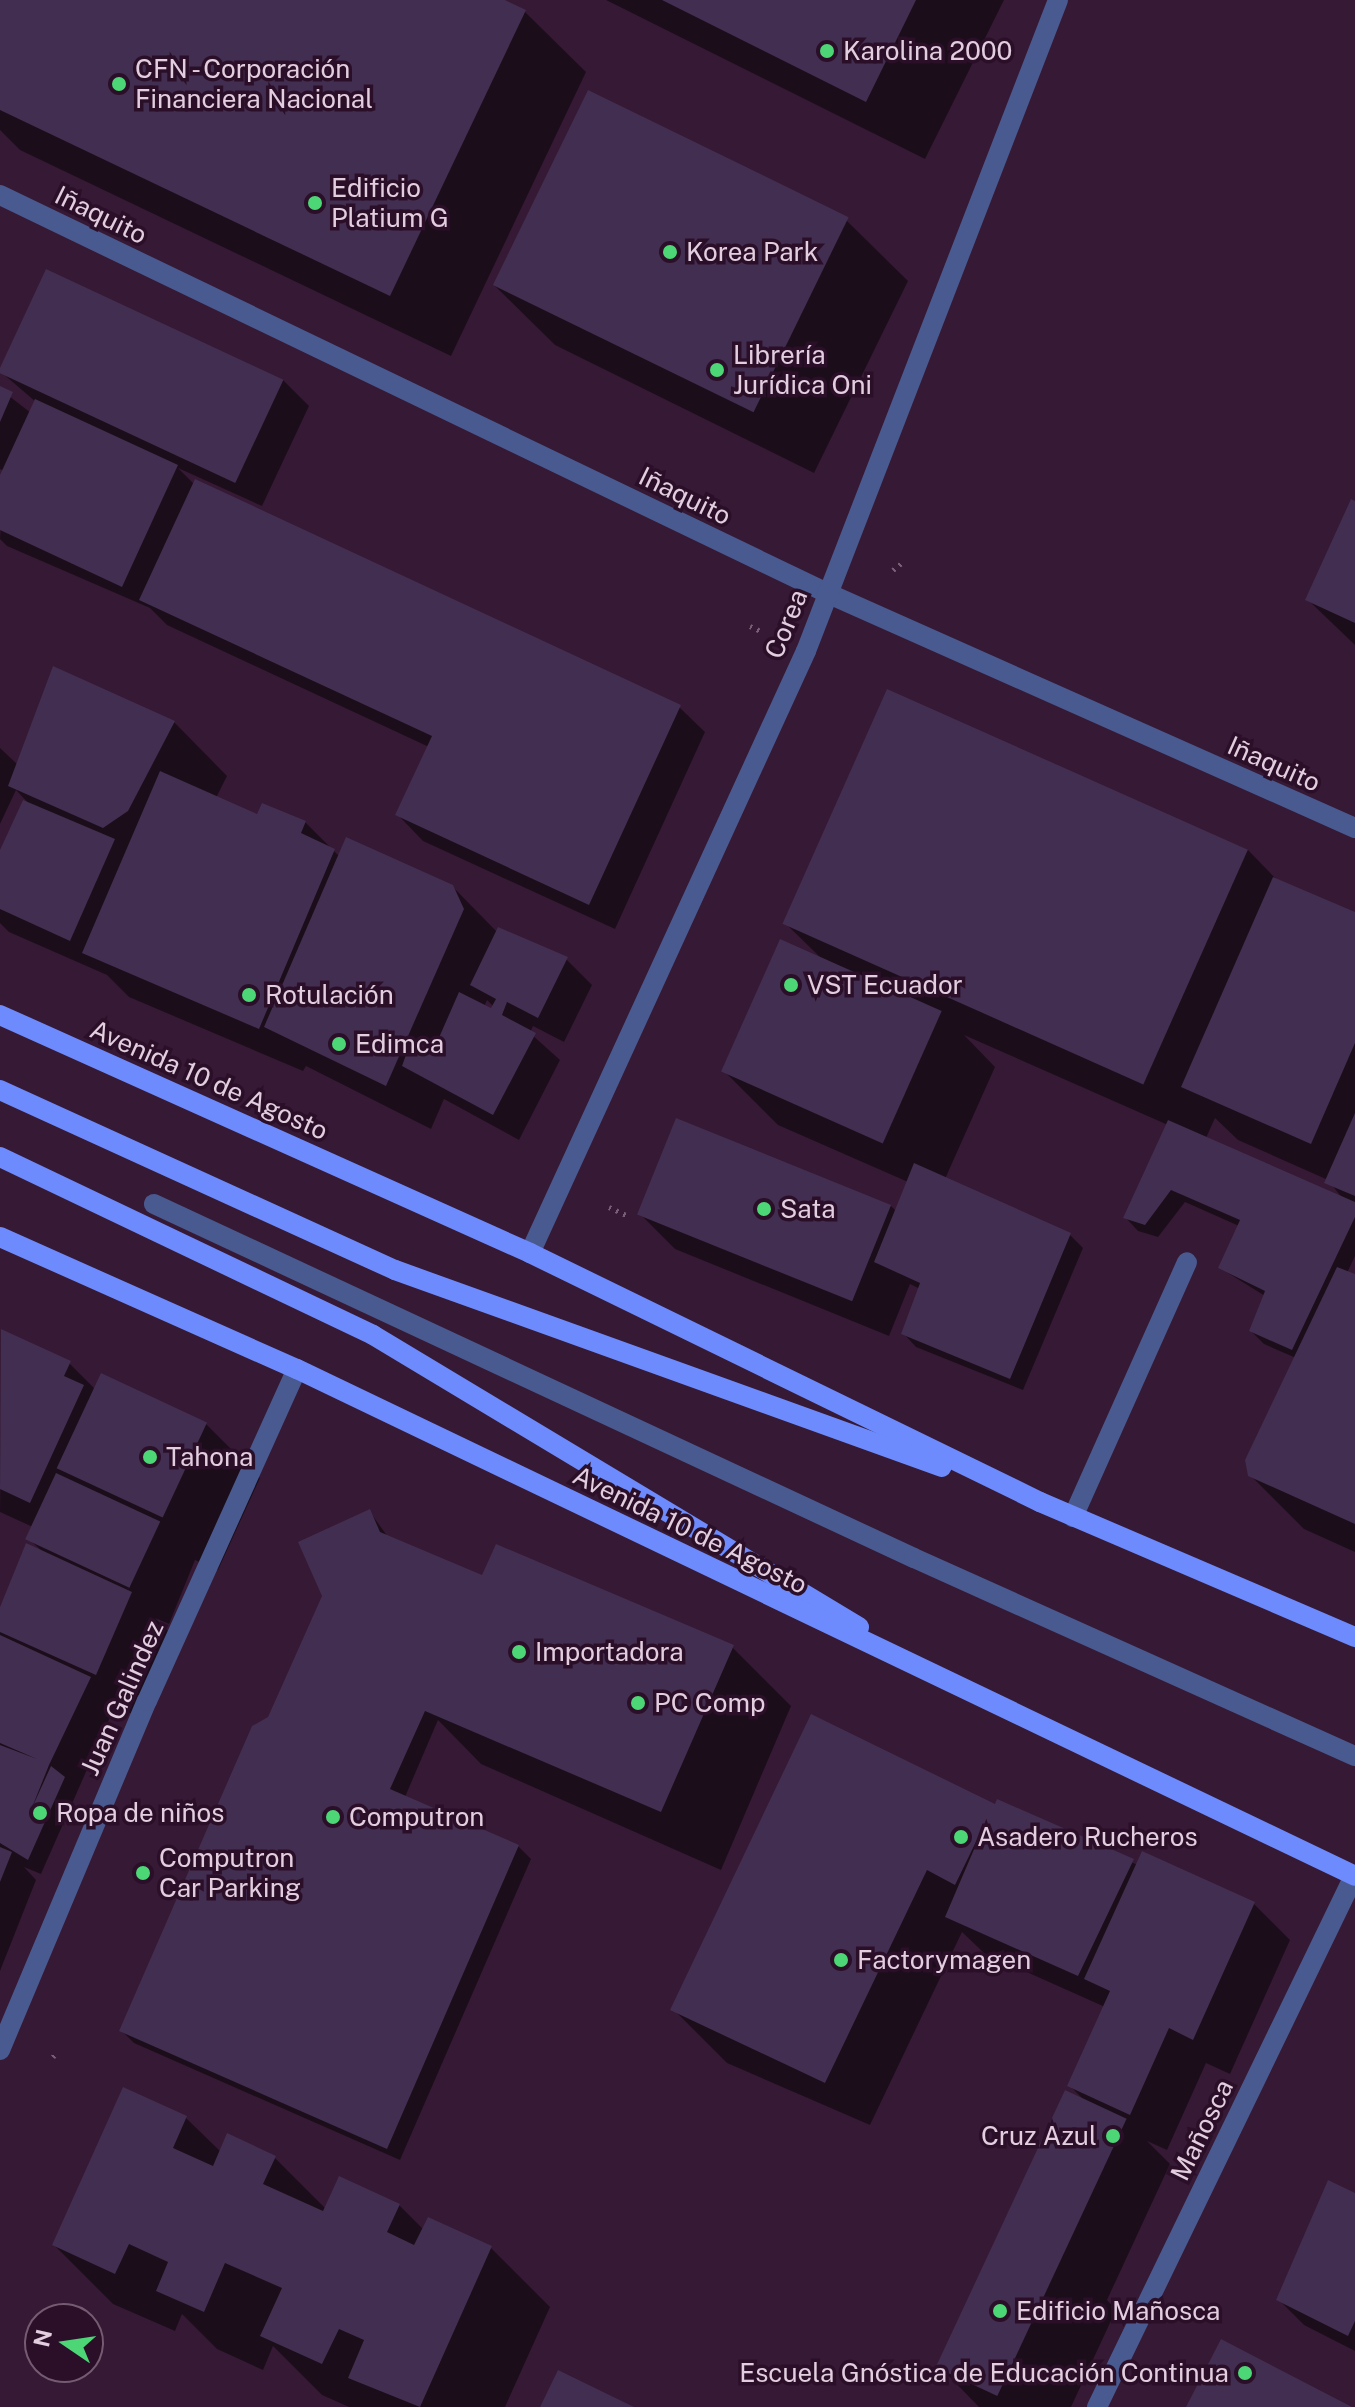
<!DOCTYPE html>
<meta charset="utf-8">
<style>
body{margin:0}
#map{position:relative;width:1355px;height:2407px;overflow:hidden;background:#361934;font-family:"Public Sans",sans-serif}
div>[style]{position:absolute}
.shadow>*{inset:0;background:#0007}
.building>*{inset:0;background:#422e50;transform-origin:0 0}
.path>*{height:5px;margin-top:-2.5px;transform-origin:0;background:repeating-linear-gradient(90deg,#785f76 0 2px,transparent 0 8px)}
.service>*{height:20px;margin:-10px;padding:0 10px;transform-origin:10px;border-radius:10px;background:#495a90}
.minor>*{height:20px;margin:-10px;padding:0 10px;transform-origin:10px;border-radius:10px;background:#495a90}
.tertiary>*{height:20px;margin:-10px;padding:0 10px;transform-origin:10px;border-radius:10px;background:#495a90}
.primary>*{height:20px;margin:-10px;padding:0 10px;transform-origin:10px;border-radius:10px;background:#6d8bfc}
.dots>*{width:22px;height:22px;translate:-50% -50%;box-sizing:border-box;border:4px solid #2b0f29;border-radius:50%}
span{translate:-50% -50%;white-space:nowrap;text-align:center;line-height:1.15;-webkit-text-stroke:7px #2b0f29;paint-order:stroke}
.poi-label{font-size:26px;color:#e2cedf}
.left{translate:0 -50%;text-align:left}
.right{translate:-100% -50%;text-align:right}
.street-label{font-size:26px;color:#e2cedf}
.north{position:absolute;left:24px;top:2303px;width:80px;height:80px;box-sizing:border-box;background:#2b0f29;border:2px solid #745b72;border-radius:50%;rotate:283deg;font-size:22px;font-weight:700;line-height:32px;text-align:center;color:#e2cedf}
.north::after{content:'';display:block;margin:auto;width:28px;height:36px;background:#4cd676;clip-path:polygon(50% 0,100% 100%,50% 72%,0 100%)}
</style>
<div id="map">
<div class="shadow">
<div style="clip-path:polygon(0 0,501px 0,525px 12px,586px 72px,451px 356px,20px 150px,0 130px)"></div>
<div style="clip-path:polygon(606px 0,1004px 0,925px 159px)"></div>
<div style="clip-path:polygon(589px 92px,847px 221px,908px 281px,814px 473px,555px 345px,494px 285px)"></div>
<div style="clip-path:polygon(1px 372px,283px 380px,309px 406px,262px 506px,178px 468px,195px 485px,679px 707px,705px 732px,615px 929px,423px 841px,398px 815px,429px 747px,167px 625px,150px 608px,7px 546px,0 539px,4px 471px,0 469px,0 389px,31px 413px,36px 402px)"></div>
<div style="clip-path:polygon(1355px 503px,1355px 645px,1307px 599px)"></div>
<div style="clip-path:polygon(evenodd,174px 722px,227px 776px,216px 798px,258px 816px,305px 822px,339px 856px,452px 886px,497px 932px,566px 959px,592px 985px,564px 1042px,533px 1026px,530px 1033px,560px 1060px,519px 1140px,444px 1099px,431px 1129px,306px 1066px,303px 1071px,129px 997px,107px 975px,9px 932px,0 923px,0 855px,31px 806px,16px 790px,0 824px,0 748px,18px 765px,174px 722px,487px 1000px,494px 1007px,492px 1011px,484px 1007px,487px 1000px)"></div>
<div style="clip-path:polygon(evenodd,1248px 850px,1278px 881px,1355px 915px,1355px 1256px,1347px 1273px,1355px 1277px,1355px 1552px,1304px 1529px,1250px 1475px,1296px 1358px,1264px 1344px,1251px 1331px,1265px 1296px,1220px 1268px,1239px 1226px,1185px 1202px,1158px 1237px,1138px 1231px,1126px 1218px,1168px 1125px,964px 1035px,995px 1067px,945px 1179px,1070px 1235px,1083px 1248px,1023px 1390px,916px 1347px,904px 1334px,920px 1289px,910px 1284px,889px 1336px,675px 1249px,639px 1213px,891px 1206px,897px 1212px,908px 1182px,778px 1125px,724px 1071px,822px 959px,786px 924px,1248px 850px,1215px 1118px,1238px 1140px,1328px 1180px,1343px 1199px,1206px 1138px,1215px 1118px)"></div>
<div style="clip-path:polygon(2px 1331px,69px 1363px,96px 1390px,206px 1424px,260px 1478px,218px 1570px,195px 1560px,169px 1624px,155px 1618px,175px 1638px,141px 1718px,115px 1706px,41px 1874px,24px 1867px,36px 1880px,0 1971px,0 1612px,44px 1553px,30px 1540px,35px 1528px,0 1512px)"></div>
<div style="clip-path:polygon(370px 1512px,388px 1537px,483px 1579px,732px 1647px,791px 1706px,721px 1870px,481px 1764px,438px 1720px,405px 1797px,518px 1846px,531px 1859px,400px 2160px,134px 2043px,121px 2030px)"></div>
<div style="clip-path:polygon(994px 1806px,1138px 1865px,1143px 1854px,1254px 1904px,1290px 1940px,1230px 2074px,1206px 2063px,1167px 2150px,1147px 2141px,1170px 2164px,1107px 2300px,1116px 2310px,1071px 2407px,979px 2407px,939px 2366px,1084px 2100px,1069px 2085px,1105px 2007px,984px 1953px,962px 1932px,870px 2125px,727px 2063px,673px 2009px)"></div>
<div style="clip-path:polygon(124px 2089px,186px 2118px,221px 2152px,275px 2158px,326px 2209px,399px 2205px,424px 2230px,491px 2248px,550px 2307px,505px 2407px,349px 2407px,322px 2395px,273px 2346px,263px 2370px,217px 2349px,182px 2314px,175px 2331px,113px 2304px,54px 2245px)"></div>
<div style="clip-path:polygon(1355px 2195px,1355px 2351px,1304px 2325px,1279px 2300px)"></div>
</div>
<div class="building">
<div style="clip-path:polygon(0 0,505px 0,526px 10px,390px 296px,0 110px)"></div>
<div style="clip-path:polygon(662px 0,916px 0,866px 102px)"></div>
<div style="left:588px;top:90px;width:290px;height:217px;rotate:26deg"></div>
<div style="left:46px;top:269px;width:262px;height:114px;rotate:25deg"></div>
<div style="clip-path:polygon(0 386px,13px 392px,0 422px)"></div>
<div style="clip-path:polygon(35px 399px,178px 465px,122px 587px,0 530px,0 475px)"></div>
<div style="clip-path:polygon(195px 479px,681px 705px,589px 905px,395px 815px,432px 736px,139px 600px)"></div>
<div style="clip-path:polygon(1351px 499px,1355px 501px,1355px 623px,1305px 600px)"></div>
<div style="clip-path:polygon(53px 666px,175px 721px,128px 811px,103px 828px,8px 786px)"></div>
<div style="left:887px;top:689px;width:395px;height:257px;rotate:24deg"></div>
<div style="clip-path:polygon(160px 771px,257px 814px,262px 803px,306px 821px,301px 833px,335px 849px,259px 1029px,82px 953px)"></div>
<div style="clip-path:polygon(23px 800px,115px 839px,70px 941px,0 909px,0 850px)"></div>
<div style="clip-path:polygon(346px 837px,453px 885px,464px 909px,386px 1086px,264px 1027px)"></div>
<div style="clip-path:polygon(1273px 877px,1355px 912px,1355px 1043px,1311px 1144px,1181px 1087px)"></div>
<div style="clip-path:polygon(498px 927px,568px 957px,538px 1018px,507px 1002px,502px 1015px,536px 1033px,493px 1115px,402px 1066px,412px 1038px,434px 1049px,459px 992px,491px 1008px,496px 999px,470px 985px)"></div>
<div style="left:780px;top:939px;width:177px;height:145px;rotate:24deg"></div>
<div style="clip-path:polygon(1355px 1113px,1355px 1196px,1324px 1183px)"></div>
<div style="left:676px;top:1118px;width:232px;height:104px;rotate:22deg"></div>
<div style="clip-path:polygon(1168px 1120px,1355px 1202px,1355px 1217px,1292px 1350px,1249px 1331px,1265px 1291px,1218px 1268px,1240px 1220px,1171px 1190px,1145px 1225px,1123px 1218px)"></div>
<div style="clip-path:polygon(914px 1163px,1071px 1233px,1010px 1379px,901px 1334px,920px 1283px,874px 1262px)"></div>
<div style="clip-path:polygon(1337px 1267px,1355px 1274px,1355px 1524px,1248px 1476px,1245px 1460px)"></div>
<div style="clip-path:polygon(1px 1329px,71px 1361px,64px 1376px,84px 1385px,30px 1503px,0 1489px)"></div>
<div style="left:101px;top:1373px;width:117px;height:105px;rotate:25deg"></div>
<div style="left:56px;top:1473px;width:115px;height:73px;rotate:25deg"></div>
<div style="clip-path:polygon(370px 1509px,380px 1532px,482px 1575px,496px 1544px,734px 1645px,661px 1812px,425px 1711px,390px 1789px,519px 1845px,387px 2149px,119px 2031px,252px 1726px,268px 1717px,322px 1596px,298px 1542px)"></div>
<div style="clip-path:polygon(26px 1543px,132px 1592px,96px 1675px,0 1632px,0 1607px)"></div>
<div style="clip-path:polygon(0 1635px,91px 1677px,49px 1765px,31px 1810px,51px 1766px,65px 1777px,28px 1860px,0 1843px,0 1745px,37px 1759px,0 1743px)"></div>
<div style="clip-path:polygon(811px 1714px,995px 1804px,997px 1799px,1134px 1859px,1078px 1976px,945px 1917px,987px 1819px,955px 1885px,927px 1870px,825px 2083px,670px 2010px)"></div>
<div style="clip-path:polygon(0 1847px,12px 1852px,0 1882px)"></div>
<div style="clip-path:polygon(1142px 1851px,1255px 1902px,1193px 2040px,1169px 2028px,1130px 2115px,1067px 2086px,1110px 1991px,1084px 1979px)"></div>
<div style="clip-path:polygon(123px 2087px,187px 2116px,173px 2148px,213px 2166px,227px 2133px,276px 2156px,263px 2184px,323px 2211px,339px 2176px,400px 2204px,387px 2232px,414px 2245px,428px 2217px,492px 2246px,420px 2407px,348px 2378px,364px 2340px,339px 2329px,322px 2364px,260px 2336px,282px 2288px,225px 2263px,204px 2312px,156px 2291px,168px 2262px,129px 2244px,115px 2274px,52px 2245px)"></div>
<div style="left:1065px;top:2090px;width:68px;height:306px;rotate:25deg"></div>
<div style="clip-path:polygon(1328px 2180px,1355px 2193px,1355px 2321px,1348px 2336px,1276px 2300px)"></div>
<div style="clip-path:polygon(1221px 2339px,1352px 2407px,1186px 2407px)"></div>
<div style="clip-path:polygon(558px 2370px,634px 2407px,540px 2407px)"></div>
</div>
<div class="path">
<div style="left:893px;top:570px;width:13px;rotate:-39deg"></div>
<div style="left:750px;top:626px;width:14px;rotate:25deg"></div>
<div style="left:609px;top:1207px;width:19px;rotate:25deg"></div>
<div style="left:53px;top:2057px;width:4px;rotate:-56deg"></div>
</div>
<div class="service">
<div style="left:154px;top:1204px;width:838px;rotate:24.98deg"></div>
<div style="left:914px;top:1558px;width:483px;rotate:24.2deg"></div>
<div style="left:1073px;top:1517px;width:279px;rotate:-65.9deg"></div>
</div>
<div class="minor">
<div style="left:0;top:195px;width:918px;rotate:25.7deg"></div>
<div style="left:827px;top:593px;width:578px;rotate:23.99deg"></div>
<div style="left:530px;top:1253px;width:662px;rotate:-65.37deg"></div>
<div style="left:806px;top:651px;width:698px;rotate:-68.84deg"></div>
<div style="left:0;top:2050px;width:379px;rotate:-67.2deg"></div>
<div style="left:147px;top:1701px;width:364px;rotate:-65.7deg"></div>
</div>
<div class="tertiary">
<div style="left:1097px;top:2407px;width:590px;rotate:-64.17deg"></div>
</div>
<div class="primary">
<div style="left:0;top:1015px;width:581px;rotate:24.18deg"></div>
<div style="left:530px;top:1253px;width:568px;rotate:26.02deg"></div>
<div style="left:1040px;top:1502px;width:343px;rotate:23.2deg"></div>
<div style="left:0;top:1090px;width:434px;rotate:24.5deg"></div>
<div style="left:395px;top:1270px;width:581px;rotate:19.81deg"></div>
<div style="left:0;top:1157px;width:413px;rotate:25.5deg"></div>
<div style="left:373px;top:1335px;width:567px;rotate:31deg"></div>
<div style="left:0;top:1237px;width:325px;rotate:24deg"></div>
<div style="left:297px;top:1369px;width:1173px;rotate:25.6deg"></div>
</div>
<div class="dots">
<div style="left:827px;top:51px;background:#4cd676"></div>
<div style="left:119px;top:84px;background:#4cd676"></div>
<div style="left:315px;top:203px;background:#4cd676"></div>
<div style="left:670px;top:252px;background:#4cd676"></div>
<div style="left:717px;top:370px;background:#4cd676"></div>
<div style="left:791px;top:985px;background:#4cd676"></div>
<div style="left:249px;top:995px;background:#4cd676"></div>
<div style="left:339px;top:1044px;background:#4cd676"></div>
<div style="left:764px;top:1209px;background:#4cd676"></div>
<div style="left:150px;top:1457px;background:#4cd676"></div>
<div style="left:519px;top:1652px;background:#4cd676"></div>
<div style="left:638px;top:1703px;background:#4cd676"></div>
<div style="left:40px;top:1813px;background:#4cd676"></div>
<div style="left:333px;top:1817px;background:#4cd676"></div>
<div style="left:961px;top:1837px;background:#4cd676"></div>
<div style="left:143px;top:1873px;background:#4cd676"></div>
<div style="left:841px;top:1960px;background:#4cd676"></div>
<div style="left:1113px;top:2136px;background:#4cd676"></div>
<div style="left:1000px;top:2311px;background:#4cd676"></div>
<div style="left:1245px;top:2373px;background:#4cd676"></div>
</div>
<div class="poi-label">
<span class="left" style="left:843px;top:51px">Karolina 2000</span>
<span class="left" style="left:135px;top:84px">CFN - Corporación<br>Financiera Nacional</span>
<span class="left" style="left:331px;top:203px">Edificio<br>Platium G</span>
<span class="left" style="left:686px;top:252px">Korea Park</span>
<span class="left" style="left:733px;top:370px">Librería<br>Jurídica Oni</span>
<span class="left" style="left:807px;top:985px">VST Ecuador</span>
<span class="left" style="left:265px;top:995px">Rotulación</span>
<span class="left" style="left:355px;top:1044px">Edimca</span>
<span class="left" style="left:780px;top:1209px">Sata</span>
<span class="left" style="left:166px;top:1457px">Tahona</span>
<span class="left" style="left:535px;top:1652px">Importadora</span>
<span class="left" style="left:654px;top:1703px">PC Comp</span>
<span class="left" style="left:56px;top:1813px">Ropa de niños</span>
<span class="left" style="left:349px;top:1817px">Computron</span>
<span class="left" style="left:977px;top:1837px">Asadero Rucheros</span>
<span class="left" style="left:159px;top:1873px">Computron<br>Car Parking</span>
<span class="left" style="left:857px;top:1960px">Factorymagen</span>
<span class="right" style="left:1097px;top:2136px">Cruz Azul</span>
<span class="left" style="left:1016px;top:2311px">Edificio Mañosca</span>
<span class="right" style="left:1229px;top:2373px">Escuela Gnóstica de Educación Continua</span>
</div>
<div class="street-label">
<span style="left:101px;top:215px;rotate:26deg">Iñaquito</span>
<span style="left:685px;top:496px;rotate:26deg">Iñaquito</span>
<span style="left:786px;top:624px;rotate:-68deg">Corea</span>
<span style="left:1274px;top:764px;rotate:24deg">Iñaquito</span>
<span style="left:209px;top:1080px;rotate:24deg">Avenida 10 de Agosto</span>
<span style="left:690px;top:1530px;rotate:26deg">Avenida 10 de Agosto</span>
<span style="left:122px;top:1698px;rotate:-66deg">Juan Galindez</span>
<span style="left:1202px;top:2130px;rotate:-64deg">Mañosca</span>
</div>
<div class="north">N</div>
</div>
